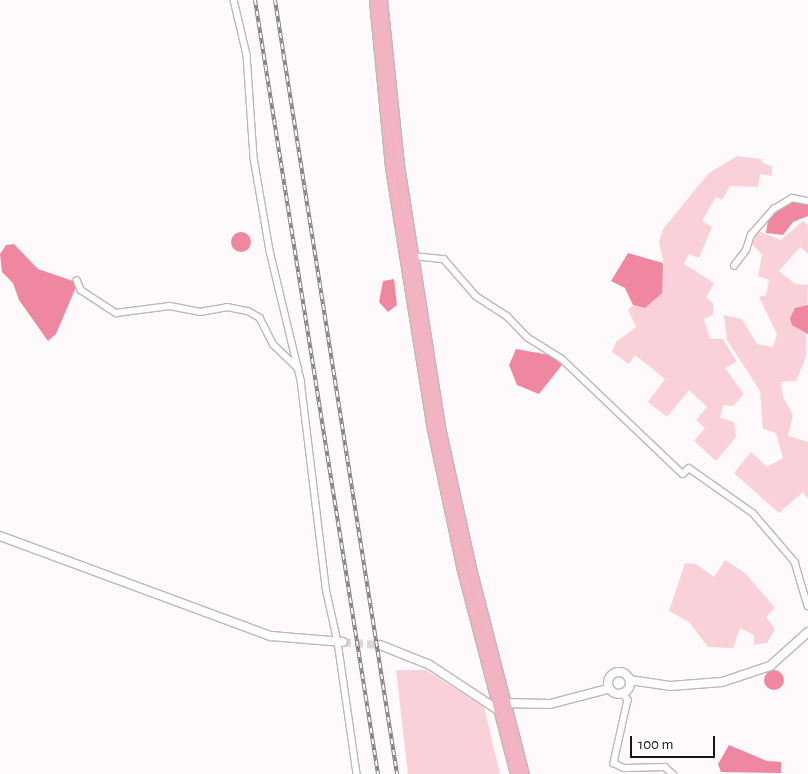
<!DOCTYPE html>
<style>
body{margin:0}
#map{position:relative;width:808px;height:774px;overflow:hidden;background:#fef9fa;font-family:"Alegreya Sans",sans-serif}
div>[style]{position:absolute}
.green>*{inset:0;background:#fbd1d9}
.water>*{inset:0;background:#ef87a0}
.round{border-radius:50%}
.tertiary-tunnel>*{height:8px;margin-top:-4px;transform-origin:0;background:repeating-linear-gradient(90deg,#dcd7d8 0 8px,transparent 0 12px)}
.roads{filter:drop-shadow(1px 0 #c0b6b8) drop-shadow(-1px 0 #c0b6b8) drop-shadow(0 1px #c0b6b8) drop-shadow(0 -1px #c0b6b8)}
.minor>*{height:5.5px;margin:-2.75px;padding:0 2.75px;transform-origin:2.75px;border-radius:2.75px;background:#fff}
.tertiary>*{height:8px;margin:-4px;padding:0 4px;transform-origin:4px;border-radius:4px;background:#fff}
.tertiary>.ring{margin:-4px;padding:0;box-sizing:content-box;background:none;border:8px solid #fff;border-radius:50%}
.primary>*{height:9px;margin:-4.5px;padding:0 4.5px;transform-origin:4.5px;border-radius:4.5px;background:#f2b4c3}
.rail>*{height:4px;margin-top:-2px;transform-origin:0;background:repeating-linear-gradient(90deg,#fff 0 5.5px,#848080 0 11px);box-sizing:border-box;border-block:1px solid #848080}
span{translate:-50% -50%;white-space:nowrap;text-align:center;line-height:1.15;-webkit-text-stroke:5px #fff;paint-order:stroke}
.scale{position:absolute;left:630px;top:736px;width:85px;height:22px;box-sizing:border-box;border:2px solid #181515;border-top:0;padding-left:6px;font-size:15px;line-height:18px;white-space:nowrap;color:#181515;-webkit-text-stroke:4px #fff;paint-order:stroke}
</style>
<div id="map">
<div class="green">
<div style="clip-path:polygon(737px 156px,761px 159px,763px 163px,772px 166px,772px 176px,760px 174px,758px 187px,730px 186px,722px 200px,716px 197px,702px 221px,712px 227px,699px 258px,689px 254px,684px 264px,714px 283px,706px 298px,713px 303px,713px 315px,704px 319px,710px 339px,723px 339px,737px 362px,725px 368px,744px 394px,733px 406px,723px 405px,720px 418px,734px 422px,736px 437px,716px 461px,694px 441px,705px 428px,696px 420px,707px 407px,689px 390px,667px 417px,648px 402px,665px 379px,635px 355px,629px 364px,612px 352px,616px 342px,636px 327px,628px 310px,633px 305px,643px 308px,664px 264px,659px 242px,663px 229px,709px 173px)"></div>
<div style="clip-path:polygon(803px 221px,808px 225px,808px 254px,800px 247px,779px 271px,795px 284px,808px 285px,806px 357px,796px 381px,781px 382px,783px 397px,793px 415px,788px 436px,808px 442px,808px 499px,803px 492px,779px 513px,734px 473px,751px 452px,767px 467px,783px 458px,776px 433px,763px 429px,760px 391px,727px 340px,724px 315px,742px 319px,757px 344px,773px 347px,777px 334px,759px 297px,766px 295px,769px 280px,758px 276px,762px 255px,751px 243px,758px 231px,781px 240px)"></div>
<div style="clip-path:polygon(725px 560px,745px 573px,775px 608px,766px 617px,775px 629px,767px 643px,754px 645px,754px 635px,740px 628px,733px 648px,708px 647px,689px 622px,669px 611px,685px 563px,696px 564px,714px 577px)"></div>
<div style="clip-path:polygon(396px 670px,426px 670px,484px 707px,500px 774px,408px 774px)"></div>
</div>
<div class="water">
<div style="clip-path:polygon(789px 200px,808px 203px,808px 216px,793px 222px,783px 235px,766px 233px,768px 220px)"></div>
<div class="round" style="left:231px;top:232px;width:20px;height:20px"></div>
<div style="clip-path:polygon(14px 244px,38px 269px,73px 281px,76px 287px,56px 334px,48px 341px,19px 300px,13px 283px,2px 272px,0 254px,6px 245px)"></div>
<div style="clip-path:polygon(628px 253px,663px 263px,662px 293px,645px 308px,633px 305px,625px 288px,611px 281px)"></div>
<div style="clip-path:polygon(394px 279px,397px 305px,388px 312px,379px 302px,383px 281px)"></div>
<div style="clip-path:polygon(808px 305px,808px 334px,792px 325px,790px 318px,795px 308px)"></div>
<div style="clip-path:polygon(516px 349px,550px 355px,562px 365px,539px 394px,517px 385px,509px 365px)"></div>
<div class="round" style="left:764px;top:670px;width:20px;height:20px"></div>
<div style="clip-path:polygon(729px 745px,767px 761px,781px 762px,781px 773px,721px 772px,718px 764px)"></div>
</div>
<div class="tertiary-tunnel">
<div style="left:343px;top:642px;width:37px;rotate:5deg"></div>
</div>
<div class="roads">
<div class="minor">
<div style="left:234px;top:0;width:57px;rotate:76.7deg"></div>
<div style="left:247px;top:55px;width:103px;rotate:86.1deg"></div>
<div style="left:254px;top:158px;width:94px;rotate:80.2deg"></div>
<div style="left:270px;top:251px;width:133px;rotate:76.5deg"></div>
<div style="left:301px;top:380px;width:209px;rotate:83.1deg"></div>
<div style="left:326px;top:588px;width:55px;rotate:77.5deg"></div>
<div style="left:338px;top:642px;width:133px;rotate:81.8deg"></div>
<div style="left:413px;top:256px;width:31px;rotate:6deg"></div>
<div style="left:444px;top:259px;width:49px;rotate:49.1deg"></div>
<div style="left:476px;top:296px;width:37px;rotate:33deg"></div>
<div style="left:507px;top:316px;width:29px;rotate:46deg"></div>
<div style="left:527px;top:337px;width:40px;rotate:32deg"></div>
<div style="left:561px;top:358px;width:168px;rotate:43.6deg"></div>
<div style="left:683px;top:474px;width:8px;rotate:-45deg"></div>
<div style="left:689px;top:468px;width:78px;rotate:35.1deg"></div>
<div style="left:753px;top:513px;width:65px;rotate:49.4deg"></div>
<div style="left:795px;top:562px;width:46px;rotate:73.5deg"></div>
<div style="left:734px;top:266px;width:20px;rotate:-53deg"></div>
<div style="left:746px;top:250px;width:16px;rotate:-72deg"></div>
<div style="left:751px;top:235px;width:35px;rotate:-49deg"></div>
<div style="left:774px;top:209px;width:21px;rotate:-31deg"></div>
<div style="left:792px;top:198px;width:16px;rotate:11deg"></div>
<div style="left:77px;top:280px;width:11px;rotate:68deg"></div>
<div style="left:81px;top:290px;width:42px;rotate:33.3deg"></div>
<div style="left:116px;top:313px;width:54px;rotate:-7.4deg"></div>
<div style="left:170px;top:306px;width:31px;rotate:11deg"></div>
<div style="left:200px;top:312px;width:27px;rotate:-10deg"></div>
<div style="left:227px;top:307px;width:21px;rotate:11deg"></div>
<div style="left:248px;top:311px;width:14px;rotate:30deg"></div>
<div style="left:260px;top:318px;width:29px;rotate:63deg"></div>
<div style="left:273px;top:344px;width:35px;rotate:44deg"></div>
<div style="left:622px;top:692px;width:10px;rotate:53deg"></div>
<div style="left:628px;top:700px;width:65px;rotate:102.5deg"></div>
<div style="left:614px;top:763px;width:11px;rotate:27deg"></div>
<div style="left:624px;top:768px;width:41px;rotate:-1.4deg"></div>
<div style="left:665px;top:767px;width:11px;rotate:41deg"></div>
</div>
<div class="tertiary">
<div style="left:0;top:536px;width:289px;rotate:20.3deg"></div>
<div style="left:271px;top:636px;width:72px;rotate:4.8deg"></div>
<div style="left:380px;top:645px;width:54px;rotate:21.8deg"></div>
<div style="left:430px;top:665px;width:82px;rotate:33.5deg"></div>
<div class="ring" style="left:608px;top:672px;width:14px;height:14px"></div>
<div style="left:630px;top:680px;width:40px;rotate:8.5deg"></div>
<div style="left:670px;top:686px;width:52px;rotate:-4.4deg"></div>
<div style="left:722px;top:682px;width:51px;rotate:-18.4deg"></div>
<div style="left:770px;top:666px;width:51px;rotate:-41.8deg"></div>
<div style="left:505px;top:703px;width:45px;rotate:1.3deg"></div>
<div style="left:550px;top:704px;width:59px;rotate:-14.7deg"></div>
</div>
<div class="primary">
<div style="left:374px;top:0;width:168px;rotate:84.5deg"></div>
<div style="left:390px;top:167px;width:265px;rotate:80.9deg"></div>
<div style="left:432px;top:429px;width:144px;rotate:78deg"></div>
<div style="left:462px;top:570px;width:211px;rotate:75.4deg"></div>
<div style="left:382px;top:0;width:166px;rotate:84.1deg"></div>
<div style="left:399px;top:165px;width:265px;rotate:81.1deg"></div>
<div style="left:440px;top:427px;width:144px;rotate:77.6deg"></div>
<div style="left:471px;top:568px;width:213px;rotate:75.6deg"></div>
</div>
</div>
<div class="rail">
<div style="left:255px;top:0;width:784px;rotate:80.97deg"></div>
<div style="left:275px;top:0;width:784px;rotate:81.04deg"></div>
</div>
<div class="scale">100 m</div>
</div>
